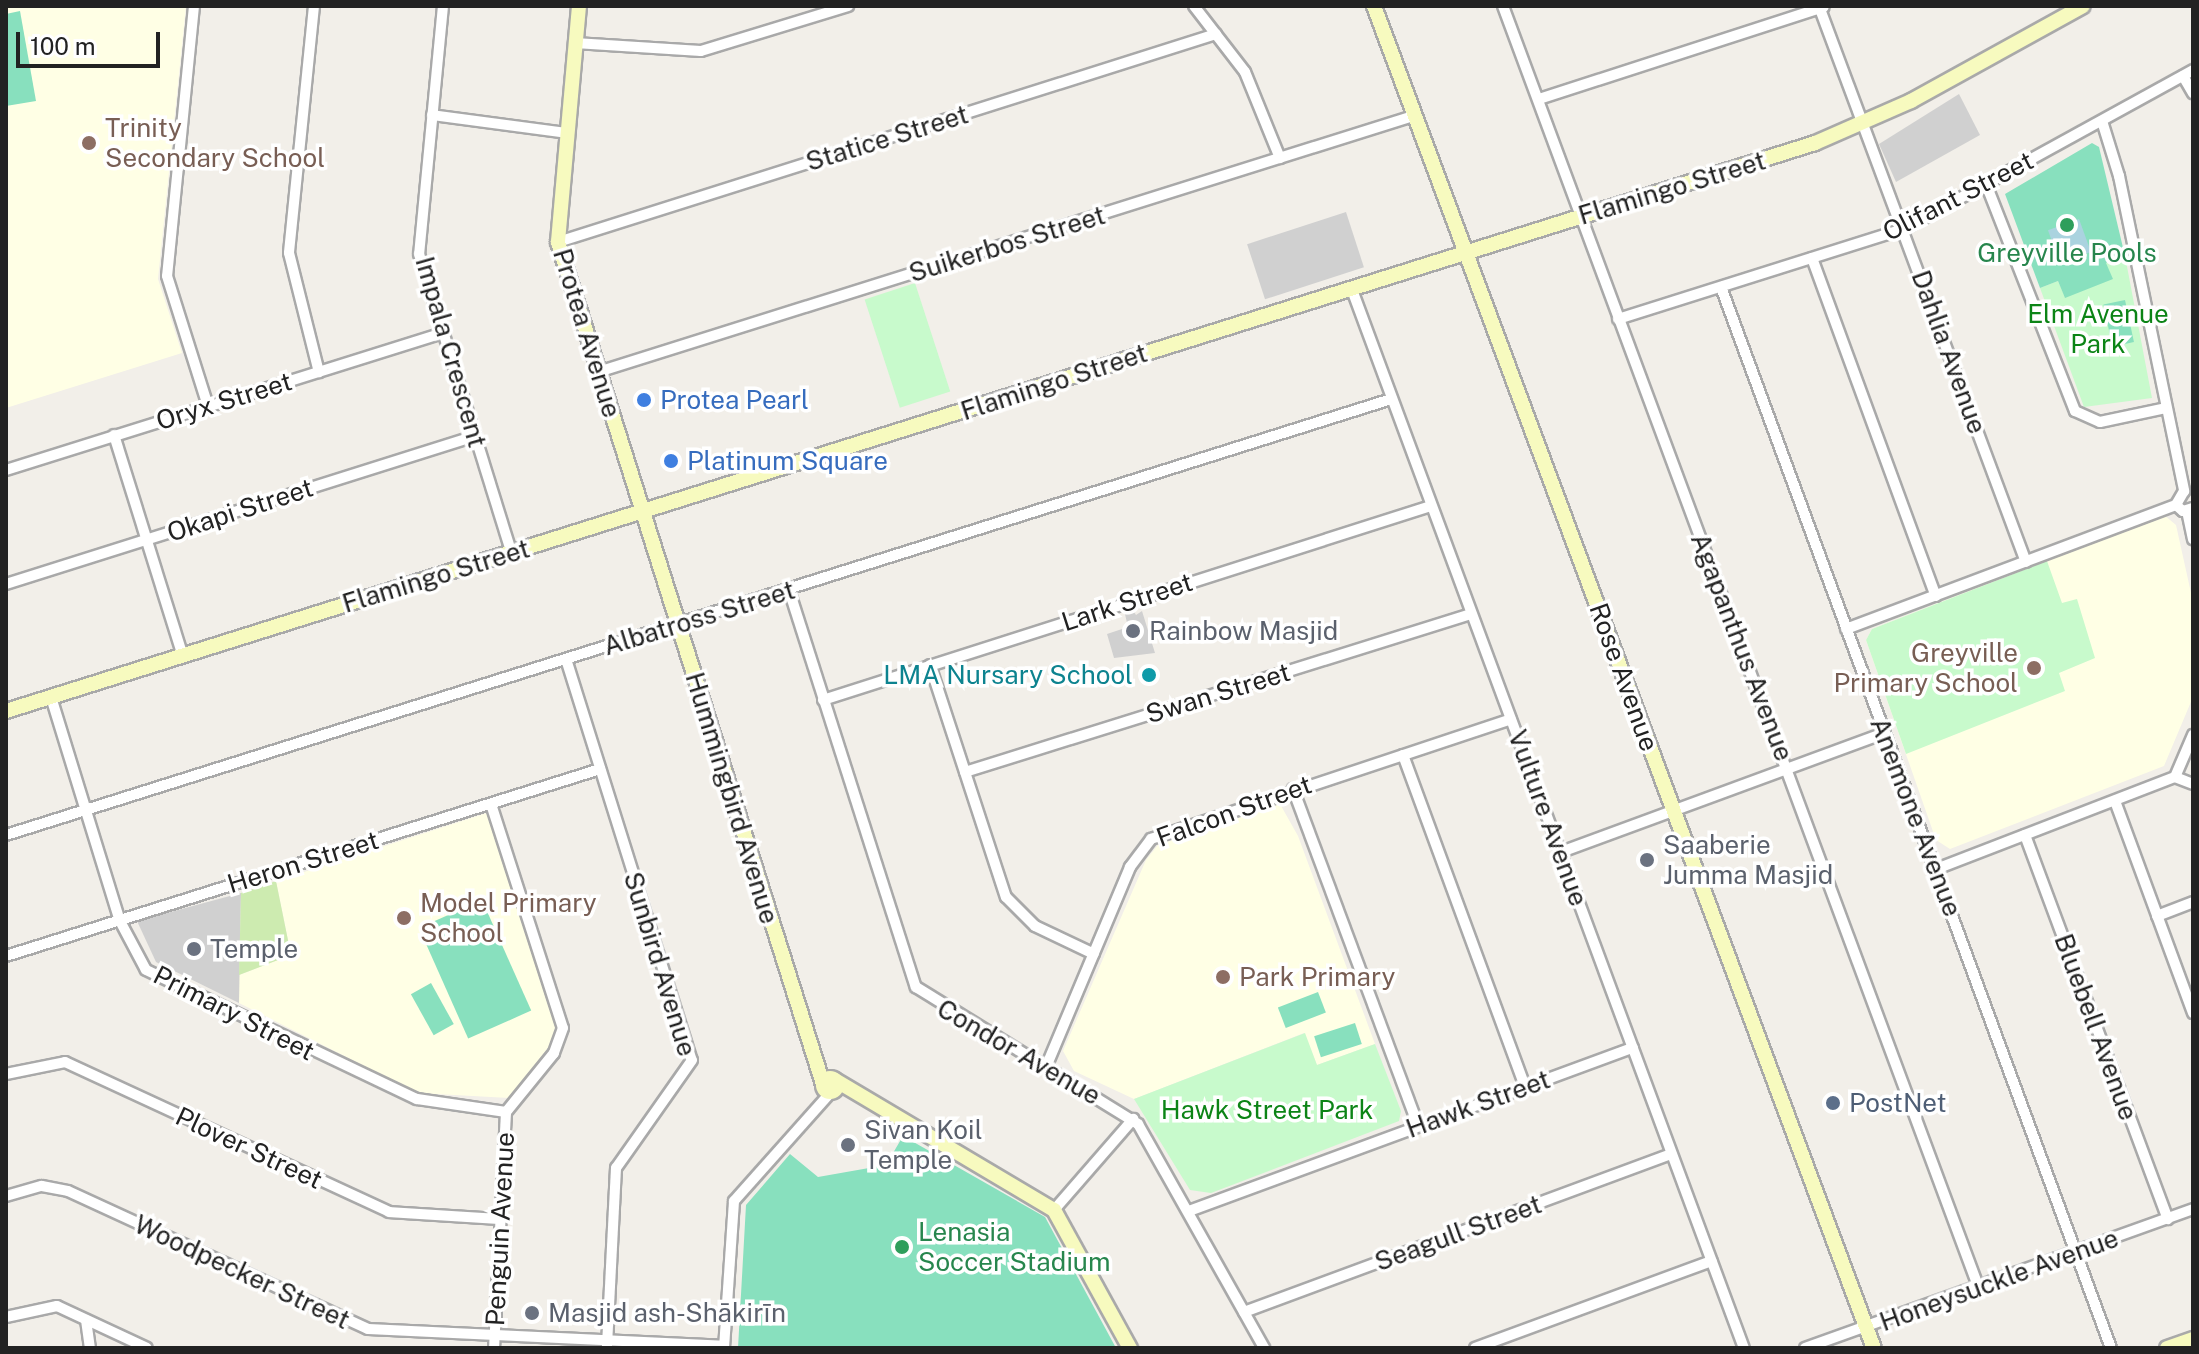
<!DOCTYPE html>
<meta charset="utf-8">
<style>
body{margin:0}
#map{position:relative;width:2199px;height:1354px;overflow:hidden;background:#f2efe9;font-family:"Public Sans",sans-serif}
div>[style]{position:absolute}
.education>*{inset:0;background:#ffffe5}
.religious>*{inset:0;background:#d0d0d0;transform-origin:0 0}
.grass>*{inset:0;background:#cdebb0}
.park>*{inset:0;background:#c8facc;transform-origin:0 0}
.pitch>*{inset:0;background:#88e0be;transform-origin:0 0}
.water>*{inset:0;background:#aad3df;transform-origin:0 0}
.roads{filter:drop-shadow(2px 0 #a9a9a9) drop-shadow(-2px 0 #a9a9a9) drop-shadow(0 2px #a9a9a9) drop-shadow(0 -2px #a9a9a9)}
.street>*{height:10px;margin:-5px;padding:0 5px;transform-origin:5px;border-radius:5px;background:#fff}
.secondary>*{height:14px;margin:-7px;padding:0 7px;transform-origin:7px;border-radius:7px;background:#f7fabf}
.secondary>.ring{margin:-7px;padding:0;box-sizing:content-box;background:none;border:14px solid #f7fabf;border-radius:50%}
.dots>*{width:22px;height:22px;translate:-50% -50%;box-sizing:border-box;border:4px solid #fff;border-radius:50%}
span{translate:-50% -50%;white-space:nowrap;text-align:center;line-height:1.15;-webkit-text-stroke:7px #fff;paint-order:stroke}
.education-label{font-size:26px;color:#785e54}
.left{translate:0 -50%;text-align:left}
.right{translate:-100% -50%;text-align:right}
.street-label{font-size:26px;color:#222}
.leisure-label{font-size:26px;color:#27864d}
.park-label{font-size:26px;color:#0c8416}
.shop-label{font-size:26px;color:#366cbe}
.worship-label{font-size:26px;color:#5b616d}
.culture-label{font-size:26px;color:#0d838f}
.service-label{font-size:26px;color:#4e5e75}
.frame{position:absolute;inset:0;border:8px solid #222;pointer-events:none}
.scale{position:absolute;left:16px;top:32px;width:144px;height:36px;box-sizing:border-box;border:4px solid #222;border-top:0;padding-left:10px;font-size:24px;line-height:28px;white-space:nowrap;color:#222;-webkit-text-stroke:6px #fff;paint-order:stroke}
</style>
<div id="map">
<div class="education">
<div style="clip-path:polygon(6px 6px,186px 6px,158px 279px,182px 353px,6px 408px)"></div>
<div style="clip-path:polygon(2164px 515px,2176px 525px,2193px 602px,2193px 697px,2164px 766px,1950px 849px,1936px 840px,1866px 640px,1872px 629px)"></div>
<div style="clip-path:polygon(1280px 804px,1298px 836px,1375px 1044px,1317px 1065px,1304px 1033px,1134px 1099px,1074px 1071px,1063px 1051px,1146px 860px,1158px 845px)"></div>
<div style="clip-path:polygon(490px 812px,561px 1031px,509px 1098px,418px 1093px,239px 1003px,239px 975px,291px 955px,276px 881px)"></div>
</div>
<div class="religious">
<div style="clip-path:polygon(1959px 94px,1980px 135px,1896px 182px,1879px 144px)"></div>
<div style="left:1346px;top:212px;width:58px;height:104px;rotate:72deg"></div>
<div style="clip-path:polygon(1131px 607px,1136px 615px,1142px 611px,1155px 653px,1114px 658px,1107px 634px,1128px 627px,1124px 610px)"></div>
<div style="clip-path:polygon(241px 893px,239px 1003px,156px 962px,137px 921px)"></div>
</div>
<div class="grass">
<div style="clip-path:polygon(276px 881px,291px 955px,239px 975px,241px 893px)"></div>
</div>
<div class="park">
<div style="clip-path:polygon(2125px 256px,2152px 398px,2084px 407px,2040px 288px,2058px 281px,2065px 297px,2106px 263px)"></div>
<div style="left:915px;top:283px;width:114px;height:53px;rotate:72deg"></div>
<div style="clip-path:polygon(2047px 561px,2062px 603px,2077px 599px,2095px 658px,2059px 673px,2065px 691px,1906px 754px,1866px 640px,1872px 629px)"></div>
<div style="clip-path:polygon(1305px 1033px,1317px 1065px,1375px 1044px,1401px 1111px,1399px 1121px,1211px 1193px,1190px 1190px,1134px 1099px)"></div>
</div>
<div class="pitch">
<div style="clip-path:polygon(20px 11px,36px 101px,6px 106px,6px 14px)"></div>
<div style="clip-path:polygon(2092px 143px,2099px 147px,2125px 256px,2106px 263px,2113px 279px,2065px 298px,2058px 281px,2040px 288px,2005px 194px)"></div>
<div style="left:2125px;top:300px;width:43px;height:22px;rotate:78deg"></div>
<div style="left:482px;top:900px;width:121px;height:69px;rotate:66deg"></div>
<div style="left:431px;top:983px;width:47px;height:23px;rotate:61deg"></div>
<div style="left:1318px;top:992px;width:22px;height:43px;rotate:69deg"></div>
<div style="left:1355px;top:1023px;width:22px;height:43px;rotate:72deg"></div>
<div style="clip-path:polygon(903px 1136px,1045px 1217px,1116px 1348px,738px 1348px,746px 1205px,790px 1154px,818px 1177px,886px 1165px)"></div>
</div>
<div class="water">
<div style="left:2079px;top:219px;width:35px;height:33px;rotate:70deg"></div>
</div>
<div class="roads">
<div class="street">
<div style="left:194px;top:6px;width:271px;rotate:95.7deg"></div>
<div style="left:167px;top:276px;width:136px;rotate:72.5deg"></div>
<div style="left:314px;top:6px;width:248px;rotate:95.8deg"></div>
<div style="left:289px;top:253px;width:123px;rotate:75.9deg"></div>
<div style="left:443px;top:6px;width:249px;rotate:95.5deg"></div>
<div style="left:419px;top:254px;width:311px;rotate:72.8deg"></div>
<div style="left:1194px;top:6px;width:83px;rotate:52.3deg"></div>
<div style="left:1245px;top:72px;width:93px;rotate:67.9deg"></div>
<div style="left:1503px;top:6px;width:1368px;rotate:69.64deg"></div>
<div style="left:1820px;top:9px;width:590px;rotate:69.57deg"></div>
<div style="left:575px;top:43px;width:126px;rotate:3.6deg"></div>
<div style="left:701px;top:51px;width:154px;rotate:-17deg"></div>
<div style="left:2183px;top:76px;width:20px;rotate:60deg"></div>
<div style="left:1539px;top:99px;width:299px;rotate:-17.9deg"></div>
<div style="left:432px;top:115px;width:136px;rotate:7.6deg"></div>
<div style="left:2102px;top:121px;width:58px;rotate:72.8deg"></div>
<div style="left:2119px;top:176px;width:322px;rotate:78.3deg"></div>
<div style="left:1986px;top:184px;width:244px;rotate:68.6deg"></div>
<div style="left:2075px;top:411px;width:27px;rotate:24deg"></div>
<div style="left:2100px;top:422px;width:67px;rotate:-12deg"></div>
<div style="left:558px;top:242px;width:690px;rotate:-17.54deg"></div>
<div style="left:1812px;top:258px;width:360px;rotate:69.9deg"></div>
<div style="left:1351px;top:287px;width:1131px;rotate:69.68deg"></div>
<div style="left:1721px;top:287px;width:1130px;rotate:69.82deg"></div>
<div style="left:1618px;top:319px;width:300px;rotate:-17.5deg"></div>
<div style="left:1904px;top:229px;width:330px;rotate:-28.8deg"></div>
<div style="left:598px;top:372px;width:857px;rotate:-17.44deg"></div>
<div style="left:114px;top:435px;width:232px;rotate:72.7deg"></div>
<div style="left:6px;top:470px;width:457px;rotate:-17.4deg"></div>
<div style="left:2184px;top:491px;width:16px;rotate:120deg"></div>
<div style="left:2176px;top:505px;width:9px;rotate:41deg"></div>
<div style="left:2183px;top:511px;width:10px;rotate:-17deg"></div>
<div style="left:2187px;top:511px;width:29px;rotate:78deg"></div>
<div style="left:6px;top:584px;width:492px;rotate:-17.5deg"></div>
<div style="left:789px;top:590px;width:417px;rotate:72.3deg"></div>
<div style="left:916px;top:987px;width:261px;rotate:31.7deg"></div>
<div style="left:1138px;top:1124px;width:257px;rotate:60.6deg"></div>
<div style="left:1846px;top:629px;width:353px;rotate:-20.6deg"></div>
<div style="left:566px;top:659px;width:420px;rotate:72.6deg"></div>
<div style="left:692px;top:1060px;width:132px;rotate:125.1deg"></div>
<div style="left:616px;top:1168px;width:180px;rotate:92.9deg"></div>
<div style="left:930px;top:665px;width:244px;rotate:71.9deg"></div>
<div style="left:1006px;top:897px;width:41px;rotate:45deg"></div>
<div style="left:1035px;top:926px;width:65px;rotate:25.4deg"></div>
<div style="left:51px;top:697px;width:234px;rotate:72.9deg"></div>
<div style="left:120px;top:921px;width:55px;rotate:62deg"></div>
<div style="left:146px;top:970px;width:300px;rotate:25.5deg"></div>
<div style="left:417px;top:1099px;width:90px;rotate:8.3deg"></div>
<div style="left:823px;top:700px;width:638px;rotate:-17.7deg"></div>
<div style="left:1403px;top:755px;width:353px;rotate:69.8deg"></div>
<div style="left:965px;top:772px;width:530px;rotate:-17.34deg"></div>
<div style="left:2175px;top:777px;width:19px;rotate:21deg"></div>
<div style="left:1293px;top:789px;width:359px;rotate:69.6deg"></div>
<div style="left:2115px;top:801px;width:226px;rotate:69.8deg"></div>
<div style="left:491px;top:804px;width:235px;rotate:72.2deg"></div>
<div style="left:563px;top:1028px;width:27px;rotate:110deg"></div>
<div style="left:554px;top:1053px;width:76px;rotate:129.1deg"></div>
<div style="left:506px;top:1112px;width:236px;rotate:92.9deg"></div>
<div style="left:6px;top:835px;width:1452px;rotate:-17.47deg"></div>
<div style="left:2025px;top:835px;width:410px;rotate:69.6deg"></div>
<div style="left:1561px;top:852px;width:344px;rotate:-20.2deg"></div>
<div style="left:1936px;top:869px;width:256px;rotate:-21.1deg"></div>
<div style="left:2175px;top:777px;width:46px;rotate:-66.8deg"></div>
<div style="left:2157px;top:916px;width:39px;rotate:-21deg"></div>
<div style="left:6px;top:956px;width:623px;rotate:-17.47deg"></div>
<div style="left:1046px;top:1067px;width:217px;rotate:-67.2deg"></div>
<div style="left:1130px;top:867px;width:35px;rotate:-53deg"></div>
<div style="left:1151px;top:839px;width:379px;rotate:-18.4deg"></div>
<div style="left:6px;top:1074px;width:60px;rotate:-11.5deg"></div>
<div style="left:65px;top:1062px;width:357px;rotate:24.8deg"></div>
<div style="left:389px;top:1212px;width:109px;rotate:3.7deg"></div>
<div style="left:6px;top:1196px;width:37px;rotate:-16deg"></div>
<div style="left:42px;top:1186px;width:26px;rotate:11deg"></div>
<div style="left:68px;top:1191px;width:330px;rotate:24.7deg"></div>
<div style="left:368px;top:1329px;width:356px;rotate:2.7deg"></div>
<div style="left:1054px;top:1210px;width:121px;rotate:-49deg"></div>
<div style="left:1189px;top:1211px;width:473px;rotate:-20.2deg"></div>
<div style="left:1244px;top:1312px;width:455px;rotate:-20.3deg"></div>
<div style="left:6px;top:1317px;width:52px;rotate:-12.2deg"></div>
<div style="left:57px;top:1306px;width:99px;rotate:25deg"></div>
<div style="left:86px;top:1320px;width:28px;rotate:82deg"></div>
<div style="left:724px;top:1348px;width:147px;rotate:-86.1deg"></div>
<div style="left:734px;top:1201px;width:146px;rotate:-48.3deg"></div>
<div style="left:1475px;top:1348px;width:252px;rotate:-20.2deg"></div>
<div style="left:1805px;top:1348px;width:412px;rotate:-19.7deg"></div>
</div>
<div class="secondary">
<div style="left:579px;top:6px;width:237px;rotate:95.1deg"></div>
<div style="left:558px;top:242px;width:883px;rotate:72.53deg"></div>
<div style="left:1374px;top:6px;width:1432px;rotate:69.57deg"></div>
<div style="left:6px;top:711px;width:1896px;rotate:-17.43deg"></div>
<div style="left:1815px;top:143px;width:105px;rotate:-23.6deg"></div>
<div style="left:1911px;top:101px;width:196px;rotate:-28.9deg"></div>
<div class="ring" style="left:823px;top:1078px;width:0;height:0"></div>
<div style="left:835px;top:1080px;width:255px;rotate:30.7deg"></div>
<div style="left:1054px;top:1210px;width:158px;rotate:61.2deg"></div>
<div style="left:2167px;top:1348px;width:28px;rotate:-19deg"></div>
</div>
</div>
<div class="dots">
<div style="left:89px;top:143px;background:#8d6e63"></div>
<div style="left:2067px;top:225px;background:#2e9e5b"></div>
<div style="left:644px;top:400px;background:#3f7fe0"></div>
<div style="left:671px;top:461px;background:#3f7fe0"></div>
<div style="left:1133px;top:631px;background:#6b7280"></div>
<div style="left:2034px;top:668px;background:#8d6e63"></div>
<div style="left:1149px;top:675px;background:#0f9aa8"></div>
<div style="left:1647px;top:860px;background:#6b7280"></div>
<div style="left:404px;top:918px;background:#8d6e63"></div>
<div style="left:194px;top:949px;background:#6b7280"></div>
<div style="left:1223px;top:977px;background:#8d6e63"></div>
<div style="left:1833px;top:1103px;background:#5c6f8a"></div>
<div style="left:848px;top:1145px;background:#6b7280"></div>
<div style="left:902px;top:1247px;background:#2e9e5b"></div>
<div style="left:532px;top:1313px;background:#6b7280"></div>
</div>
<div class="education-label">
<span class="left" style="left:105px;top:143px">Trinity<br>Secondary School</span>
<span class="right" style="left:2018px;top:668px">Greyville<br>Primary School</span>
<span class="left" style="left:420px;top:918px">Model Primary<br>School</span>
<span class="left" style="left:1239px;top:977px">Park Primary</span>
</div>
<div class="street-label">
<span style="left:887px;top:138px;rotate:-17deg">Statice Street</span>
<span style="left:1672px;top:188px;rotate:-17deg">Flamingo Street</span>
<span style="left:1958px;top:196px;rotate:-27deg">Olifant Street</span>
<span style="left:1007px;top:244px;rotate:-17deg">Suikerbos Street</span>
<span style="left:587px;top:333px;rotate:73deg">Protea Avenue</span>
<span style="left:451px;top:352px;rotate:74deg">Impala Crescent</span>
<span style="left:1949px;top:352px;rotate:70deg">Dahlia Avenue</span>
<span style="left:1054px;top:382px;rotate:-18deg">Flamingo Street</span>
<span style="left:224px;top:401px;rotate:-17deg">Oryx Street</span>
<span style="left:240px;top:510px;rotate:-18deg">Okapi Street</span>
<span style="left:436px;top:576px;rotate:-17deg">Flamingo Street</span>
<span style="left:1127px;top:602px;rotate:-18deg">Lark Street</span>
<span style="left:699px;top:618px;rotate:-17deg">Albatross Street</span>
<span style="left:1742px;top:647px;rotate:69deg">Agapanthus Avenue</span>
<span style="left:1624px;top:677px;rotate:70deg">Rose Avenue</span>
<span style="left:1218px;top:693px;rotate:-17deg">Swan Street</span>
<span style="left:732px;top:798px;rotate:73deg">Hummingbird Avenue</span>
<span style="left:1234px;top:811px;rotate:-20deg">Falcon Street</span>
<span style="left:1916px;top:817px;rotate:69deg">Anemone Avenue</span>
<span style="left:1548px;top:818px;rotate:70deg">Vulture Avenue</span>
<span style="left:303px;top:862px;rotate:-17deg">Heron Street</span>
<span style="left:660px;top:964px;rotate:73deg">Sunbird Avenue</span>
<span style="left:234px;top:1013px;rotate:27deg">Primary Street</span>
<span style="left:2096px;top:1027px;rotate:70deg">Bluebell Avenue</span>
<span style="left:1019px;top:1052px;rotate:30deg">Condor Avenue</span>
<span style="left:1478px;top:1104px;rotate:-20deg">Hawk Street</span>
<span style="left:249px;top:1148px;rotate:25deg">Plover Street</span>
<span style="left:500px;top:1229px;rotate:-87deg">Penguin Avenue</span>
<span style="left:1458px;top:1233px;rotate:-20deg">Seagull Street</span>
<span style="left:242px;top:1272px;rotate:25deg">Woodpecker Street</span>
<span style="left:1999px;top:1280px;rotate:-20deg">Honeysuckle Avenue</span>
</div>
<div class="leisure-label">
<span style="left:2067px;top:253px">Greyville Pools</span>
<span class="left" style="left:918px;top:1247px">Lenasia<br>Soccer Stadium</span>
</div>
<div class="park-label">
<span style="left:2098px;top:329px">Elm Avenue<br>Park</span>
<span style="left:1267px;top:1110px">Hawk Street Park</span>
</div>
<div class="shop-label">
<span class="left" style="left:660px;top:400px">Protea Pearl</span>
<span class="left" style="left:687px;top:461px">Platinum Square</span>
</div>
<div class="worship-label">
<span class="left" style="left:1149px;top:631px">Rainbow Masjid</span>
<span class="left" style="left:1663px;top:860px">Saaberie<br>Jumma Masjid</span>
<span class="left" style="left:210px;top:949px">Temple</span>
<span class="left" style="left:864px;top:1145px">Sivan Koil<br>Temple</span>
<span class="left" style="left:548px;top:1313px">Masjid ash-Shākirīn</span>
</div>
<div class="culture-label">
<span class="right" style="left:1133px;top:675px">LMA Nursary School</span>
</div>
<div class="service-label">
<span class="left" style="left:1849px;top:1103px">PostNet</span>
</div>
<div class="frame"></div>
<div class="scale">100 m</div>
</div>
